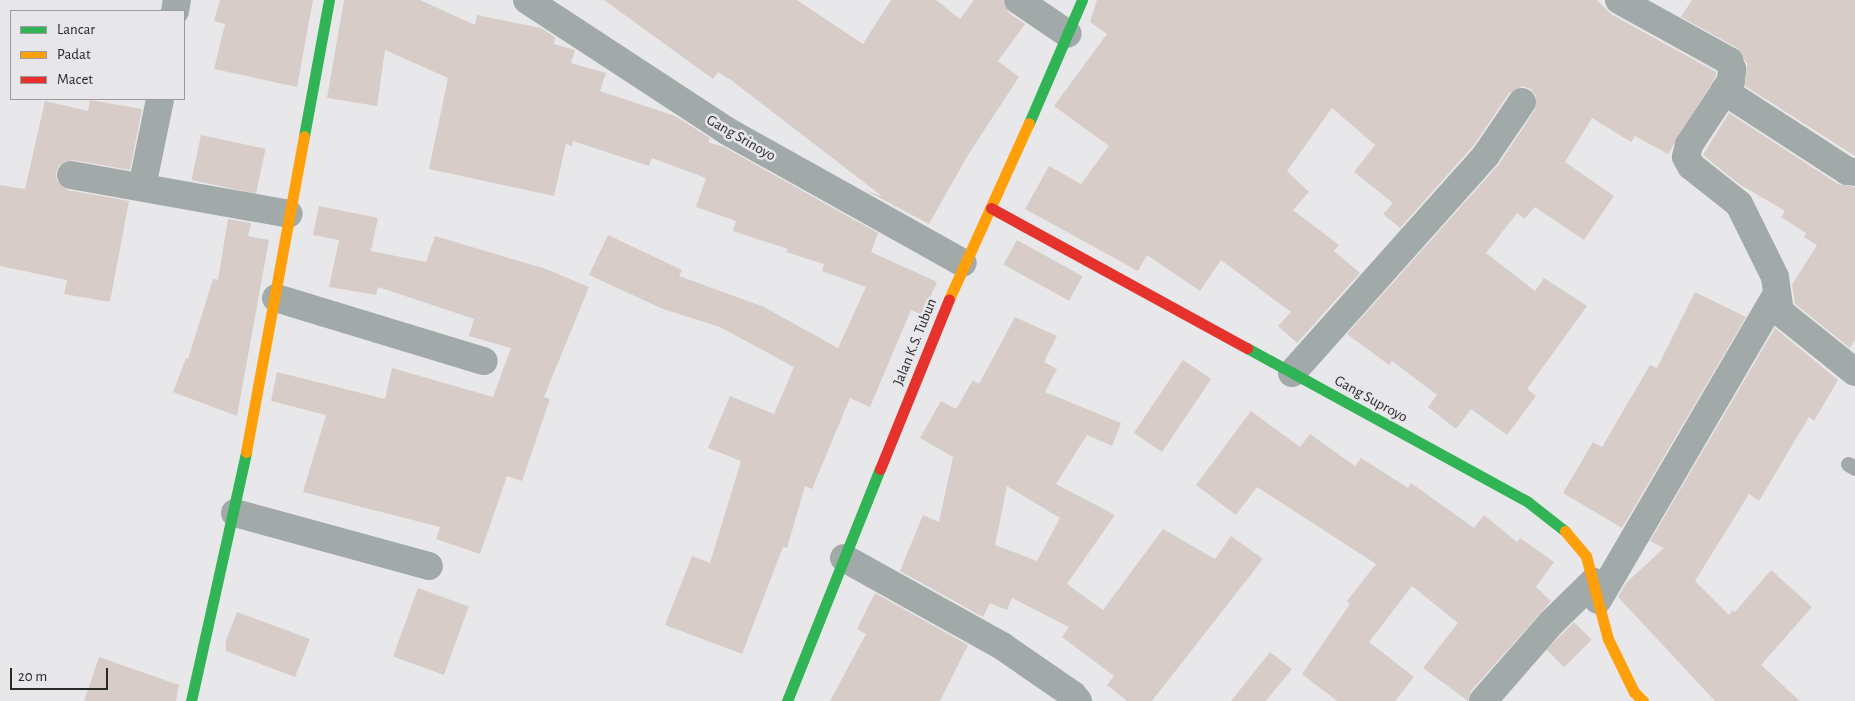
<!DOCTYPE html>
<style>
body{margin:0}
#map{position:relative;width:1855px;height:701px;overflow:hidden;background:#e8e8ea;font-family:"Alegreya Sans",sans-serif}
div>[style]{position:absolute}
.building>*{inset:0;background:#d7ccc7;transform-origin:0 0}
.lane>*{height:15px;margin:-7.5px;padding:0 7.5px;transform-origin:7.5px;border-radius:7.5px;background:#a1a9a9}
.street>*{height:28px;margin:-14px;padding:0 14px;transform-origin:14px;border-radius:14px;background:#a1a9a9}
.fast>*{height:11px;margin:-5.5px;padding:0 5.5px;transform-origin:5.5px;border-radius:5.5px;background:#30b455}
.slow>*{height:11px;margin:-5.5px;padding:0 5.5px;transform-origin:5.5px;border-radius:5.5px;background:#ff9f0a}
.jam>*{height:11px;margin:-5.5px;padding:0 5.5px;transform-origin:5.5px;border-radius:5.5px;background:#e5322d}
span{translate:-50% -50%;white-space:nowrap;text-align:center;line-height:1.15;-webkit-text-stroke:5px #e7e7eb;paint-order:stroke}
.street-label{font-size:15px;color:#29292a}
.legend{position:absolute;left:10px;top:10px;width:175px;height:90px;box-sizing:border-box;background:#e7e7eb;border:1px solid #9b9b9e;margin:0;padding:6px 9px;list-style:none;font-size:15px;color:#29292a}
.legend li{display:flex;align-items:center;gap:10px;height:25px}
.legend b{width:25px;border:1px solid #9b9b9e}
.scale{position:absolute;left:10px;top:668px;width:98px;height:22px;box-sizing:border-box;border:2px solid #29292a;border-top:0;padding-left:6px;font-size:15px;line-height:18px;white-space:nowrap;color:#29292a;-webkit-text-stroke:4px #e7e7eb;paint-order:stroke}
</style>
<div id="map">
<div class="building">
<div style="clip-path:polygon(220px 0,313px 0,297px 87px,214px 69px,225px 24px,214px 21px)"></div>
<div style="clip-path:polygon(344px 0,420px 0,475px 25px,477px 15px,541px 28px,555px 37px,554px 44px,575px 50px,571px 63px,606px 73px,600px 91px,675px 116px,710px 138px,708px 142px,724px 147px,878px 233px,871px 252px,937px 282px,922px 315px,911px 310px,870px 407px,850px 398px,812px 489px,805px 486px,787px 548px,783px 547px,742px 654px,665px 625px,692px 556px,710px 563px,741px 461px,708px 448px,730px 396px,774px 414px,794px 367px,720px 327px,663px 309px,589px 275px,608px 235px,682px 270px,679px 276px,764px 307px,838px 348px,866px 287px,822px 271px,824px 264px,786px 252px,788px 249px,733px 231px,736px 221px,696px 207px,706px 178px,652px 158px,649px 166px,573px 141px,572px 146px,566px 144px,554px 196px,429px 169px,448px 78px,385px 50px,377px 106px,327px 98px)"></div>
<div style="clip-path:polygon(604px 0,797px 0,863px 44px,891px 0,936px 0,960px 19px,974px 0,1003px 0,1009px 13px,1025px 24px,998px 61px,1019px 77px,968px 155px,929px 224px,863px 189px,883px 197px,731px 80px,718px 72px,713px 79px)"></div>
<div style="clip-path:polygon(1097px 0,1597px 0,1611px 14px,1716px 72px,1716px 76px,1668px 154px,1635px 136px,1631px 142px,1592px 118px,1565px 162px,1614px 196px,1584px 240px,1535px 207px,1524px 219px,1517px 213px,1486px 253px,1535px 291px,1544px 278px,1587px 306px,1527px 389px,1536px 396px,1507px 435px,1471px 409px,1456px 429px,1428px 407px,1437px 395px,1392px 361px,1389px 365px,1347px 334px,1499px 164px,1535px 110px,1536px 96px,1531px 89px,1523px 86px,1509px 93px,1474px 145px,1400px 228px,1383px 214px,1393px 203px,1354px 172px,1375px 145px,1332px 108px,1287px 171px,1309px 192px,1293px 210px,1339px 245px,1334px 251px,1360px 273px,1297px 343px,1278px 326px,1291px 312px,1221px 260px,1200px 291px,1147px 255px,1138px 271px,1025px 209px,1049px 166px,1081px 184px,1109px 146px,1054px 106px,1107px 34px,1090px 22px)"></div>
<div style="clip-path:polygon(1692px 0,1855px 0,1855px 156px,1745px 86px,1747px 64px,1737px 48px,1681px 17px)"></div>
<div style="clip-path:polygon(90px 100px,142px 109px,130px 170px,73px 160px,59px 165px,56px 173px,57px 181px,68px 190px,129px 201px,110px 302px,64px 294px,67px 280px,0 266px,0 185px,25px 189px,45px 101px,88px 111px)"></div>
<div style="clip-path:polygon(1729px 113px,1838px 184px,1855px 187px,1855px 340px,1850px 348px,1795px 304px,1792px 285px,1817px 245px,1804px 237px,1806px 233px,1781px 217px,1785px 211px,1739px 184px,1703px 155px)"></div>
<div style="left:201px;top:135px;width:66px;height:46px;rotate:12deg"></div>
<div style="clip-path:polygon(319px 206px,378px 218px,371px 251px,426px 262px,435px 236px,546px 269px,589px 287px,544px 397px,550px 399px,522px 481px,507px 476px,480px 554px,436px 539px,440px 527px,303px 492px,326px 415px,271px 401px,277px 372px,385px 399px,392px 368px,493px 397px,511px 348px,469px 336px,474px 319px,378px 287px,376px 295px,329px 287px,339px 240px,313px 235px)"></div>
<div style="clip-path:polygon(228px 219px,251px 223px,248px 236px,269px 240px,237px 416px,173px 392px,186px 358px,188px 359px,213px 279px,218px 280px)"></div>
<div style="left:1017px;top:240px;width:75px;height:28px;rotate:29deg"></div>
<div style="clip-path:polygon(1695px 292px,1746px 317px,1622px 528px,1563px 493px,1593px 442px,1602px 447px,1650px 365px,1657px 368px)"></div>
<div style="clip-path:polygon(evenodd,1015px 317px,1057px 336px,1044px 362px,1057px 369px,1045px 392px,1121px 423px,1112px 446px,1087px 435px,1056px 484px,1115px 515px,1067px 584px,1103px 610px,1163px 529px,1215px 559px,1231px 536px,1263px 559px,1152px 701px,1127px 701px,1107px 685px,1114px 676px,1062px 637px,1069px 627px,1012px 598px,1007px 610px,990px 603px,983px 617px,900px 571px,923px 515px,939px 522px,953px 457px,920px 438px,941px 401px,956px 409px,973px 380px,979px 384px,1015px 317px,1007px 486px,1060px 518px,1037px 561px,995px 545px,1007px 486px)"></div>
<div style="clip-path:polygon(1775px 328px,1838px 380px,1814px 421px,1809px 417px,1759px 501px,1749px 494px,1695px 581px,1729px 615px,1733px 610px,1735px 612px,1771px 570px,1812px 607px,1761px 665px,1800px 701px,1715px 701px,1618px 597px,1626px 583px,1664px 548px,1650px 541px)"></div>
<div style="left:1183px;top:360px;width:34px;height:88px;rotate:34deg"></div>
<div style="clip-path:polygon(1251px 411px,1300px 447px,1310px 434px,1355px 466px,1361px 458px,1408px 488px,1411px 483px,1474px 528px,1484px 515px,1517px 542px,1520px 538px,1554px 562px,1536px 587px,1551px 601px,1471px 691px,1468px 701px,1423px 668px,1458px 623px,1412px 586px,1369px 642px,1414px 677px,1395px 701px,1337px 701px,1302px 674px,1350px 604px,1347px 601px,1376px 564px,1257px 487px,1236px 515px,1196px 485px)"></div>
<div style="left:418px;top:588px;width:54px;height:73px;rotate:20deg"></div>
<div style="clip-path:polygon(875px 593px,968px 645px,940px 701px,830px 701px,866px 634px,857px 629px)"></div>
<div style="clip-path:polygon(237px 612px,310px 639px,295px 677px,226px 651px,226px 640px)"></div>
<div style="left:1574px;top:622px;width:25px;height:39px;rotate:45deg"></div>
<div style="clip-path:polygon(1270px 652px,1292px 669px,1266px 701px,1231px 701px)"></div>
<div style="clip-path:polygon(99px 657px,179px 685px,176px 701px,84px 701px)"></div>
</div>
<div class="lane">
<div style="left:1848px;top:464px;width:8px;rotate:30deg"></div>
</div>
<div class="street">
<div style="left:527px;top:0;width:239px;rotate:33.2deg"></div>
<div style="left:727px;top:131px;width:270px;rotate:29.2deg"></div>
<div style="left:1018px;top:0;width:60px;rotate:34.2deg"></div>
<div style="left:1619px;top:0;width:126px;rotate:29deg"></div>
<div style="left:1729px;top:61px;width:9px;rotate:69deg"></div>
<div style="left:1732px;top:69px;width:12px;rotate:95deg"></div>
<div style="left:1731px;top:81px;width:77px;rotate:123.3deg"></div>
<div style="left:1689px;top:145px;width:12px;rotate:104deg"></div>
<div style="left:1686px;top:157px;width:10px;rotate:61deg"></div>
<div style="left:1691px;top:166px;width:61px;rotate:38.4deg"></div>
<div style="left:1739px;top:204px;width:81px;rotate:63.7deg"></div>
<div style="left:1775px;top:277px;width:35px;rotate:82deg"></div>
<div style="left:1780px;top:312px;width:96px;rotate:38.7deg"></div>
<div style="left:175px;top:11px;width:11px;rotate:-80deg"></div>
<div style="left:1724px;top:91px;width:147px;rotate:33deg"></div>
<div style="left:1847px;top:171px;width:8px;rotate:7deg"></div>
<div style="left:71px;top:175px;width:221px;rotate:10.1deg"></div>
<div style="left:142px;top:187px;width:90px;rotate:-78.4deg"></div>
<div style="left:276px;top:298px;width:217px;rotate:16.9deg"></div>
<div style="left:1292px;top:373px;width:292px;rotate:-48.3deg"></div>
<div style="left:1486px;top:155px;width:64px;rotate:-55.8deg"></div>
<div style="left:235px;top:513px;width:201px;rotate:15.3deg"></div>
<div style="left:844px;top:558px;width:181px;rotate:29.1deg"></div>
<div style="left:1002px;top:646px;width:86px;rotate:34.6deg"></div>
<div style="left:1073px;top:695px;width:8px;rotate:50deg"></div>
<div style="left:1598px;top:600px;width:355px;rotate:-59.7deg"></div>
<div style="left:1483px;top:701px;width:103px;rotate:-48.9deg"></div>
<div style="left:1551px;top:623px;width:59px;rotate:-44.3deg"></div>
</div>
<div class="fast">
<div style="left:1029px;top:123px;width:134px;rotate:-66.7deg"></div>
<div style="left:304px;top:136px;width:138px;rotate:-79.6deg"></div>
<div style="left:1247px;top:348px;width:320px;rotate:28.7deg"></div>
<div style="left:1528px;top:502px;width:47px;rotate:38.1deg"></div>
<div style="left:191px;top:701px;width:255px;rotate:-77.5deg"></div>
<div style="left:787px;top:701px;width:250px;rotate:-68.2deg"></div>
</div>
<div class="slow">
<div style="left:949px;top:299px;width:193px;rotate:-65.6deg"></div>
<div style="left:246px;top:452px;width:321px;rotate:-79.6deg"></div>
<div style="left:1565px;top:531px;width:33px;rotate:50deg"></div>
<div style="left:1586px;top:556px;width:86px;rotate:75.2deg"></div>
<div style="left:1608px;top:639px;width:59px;rotate:63.9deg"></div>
<div style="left:1634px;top:692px;width:13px;rotate:45deg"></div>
</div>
<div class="jam">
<div style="left:991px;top:208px;width:292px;rotate:28.7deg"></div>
<div style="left:880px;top:469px;width:183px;rotate:-67.9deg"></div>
</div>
<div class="street-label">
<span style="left:741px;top:138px;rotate:30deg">Gang Srinoyo</span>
<span style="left:915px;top:342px;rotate:-68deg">Jalan K.S. Tubun</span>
<span style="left:1371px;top:399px;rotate:29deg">Gang Suproyo</span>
</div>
<ul class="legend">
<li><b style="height:6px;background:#30b455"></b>Lancar</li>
<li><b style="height:6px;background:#ff9f0a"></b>Padat</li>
<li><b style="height:6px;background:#e5322d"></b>Macet</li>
</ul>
<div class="scale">20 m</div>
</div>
